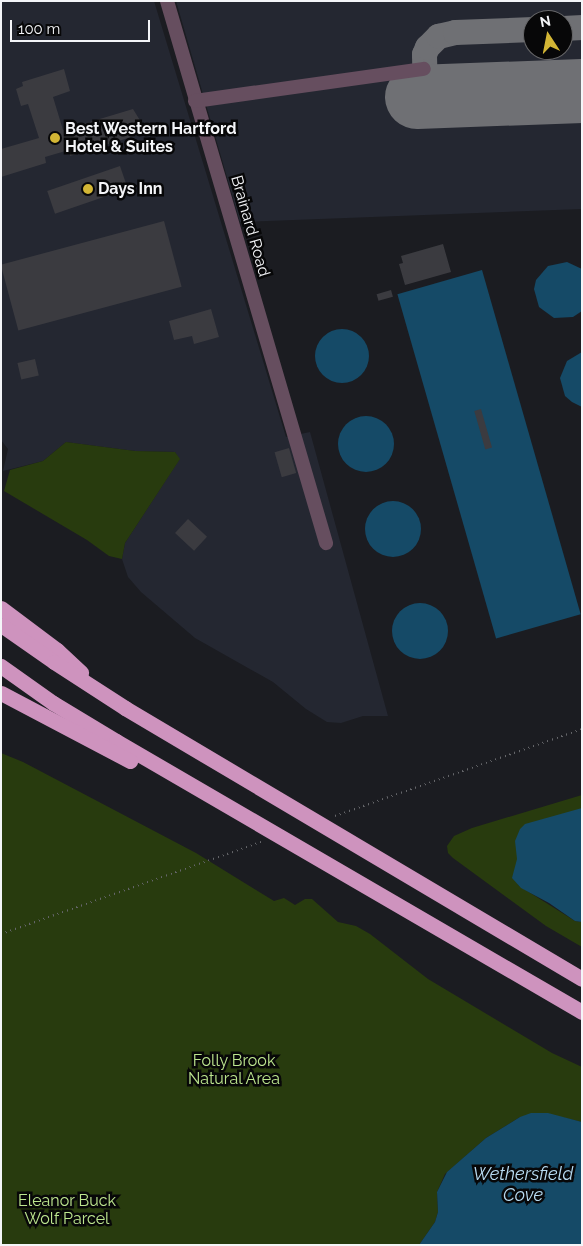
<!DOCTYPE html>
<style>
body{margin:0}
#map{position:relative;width:583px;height:1246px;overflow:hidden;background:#1b1c21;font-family:Raleway,sans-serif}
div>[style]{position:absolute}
.built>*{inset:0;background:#242731}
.green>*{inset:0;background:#283b0e}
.water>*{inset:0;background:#154a67;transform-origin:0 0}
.round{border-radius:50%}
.taxiway>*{height:25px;margin:-12.5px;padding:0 12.5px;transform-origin:12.5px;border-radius:12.5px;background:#6f7074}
.runway>*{height:64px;margin:-32px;padding:0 32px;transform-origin:32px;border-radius:32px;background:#6f7074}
.building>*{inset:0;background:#3b3b40;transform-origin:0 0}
.path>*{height:2px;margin-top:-1px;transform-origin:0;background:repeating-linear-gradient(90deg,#65666a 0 1px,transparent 0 5px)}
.minor>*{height:14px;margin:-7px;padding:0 7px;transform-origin:7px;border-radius:7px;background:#664e5f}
.highway>*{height:15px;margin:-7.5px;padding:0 7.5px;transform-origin:7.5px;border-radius:7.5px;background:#ce93be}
.dots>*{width:14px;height:14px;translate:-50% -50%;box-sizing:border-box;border:2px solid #070708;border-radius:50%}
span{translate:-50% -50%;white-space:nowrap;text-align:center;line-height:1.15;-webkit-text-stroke:5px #070708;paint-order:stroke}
.poi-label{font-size:16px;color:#f4f5f8;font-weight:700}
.left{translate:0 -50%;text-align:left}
.street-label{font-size:16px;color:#f4f5f8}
.park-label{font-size:16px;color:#bde68f}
.water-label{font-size:18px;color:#b8dbf2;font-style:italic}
.frame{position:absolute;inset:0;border:2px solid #f4f5f8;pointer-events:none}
.north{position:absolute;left:523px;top:10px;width:50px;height:50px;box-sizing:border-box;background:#070708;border:1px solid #666668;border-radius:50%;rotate:349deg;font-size:14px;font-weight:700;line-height:20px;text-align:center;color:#f4f5f8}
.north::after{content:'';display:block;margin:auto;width:18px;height:22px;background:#d3b635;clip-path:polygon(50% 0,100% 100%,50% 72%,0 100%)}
.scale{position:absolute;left:10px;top:20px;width:140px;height:22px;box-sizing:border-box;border:2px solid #f4f5f8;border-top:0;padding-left:6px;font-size:15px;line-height:18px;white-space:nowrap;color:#f4f5f8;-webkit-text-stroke:4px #070708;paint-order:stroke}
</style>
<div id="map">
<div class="built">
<div style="clip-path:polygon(1px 1px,154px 1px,286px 437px,310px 432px,388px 716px,363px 716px,341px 723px,327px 722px,306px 709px,273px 682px,195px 638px,141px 592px,128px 577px,122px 559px,125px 543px,179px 460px,175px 452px,135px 451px,66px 442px,43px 461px,3px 471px,8px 449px,1px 440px)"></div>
<div style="clip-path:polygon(evenodd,176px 1px,582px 1px,582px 209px,240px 222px,176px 1px,533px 20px,563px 20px,563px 50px,533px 50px,533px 20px)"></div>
</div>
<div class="green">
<div style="clip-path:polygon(66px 442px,135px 451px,175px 452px,180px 459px,125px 543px,122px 559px,109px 556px,87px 540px,4px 491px,10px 470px,43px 461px)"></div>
<div style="clip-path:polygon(1px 753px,23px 762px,196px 853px,274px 901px,284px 898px,295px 905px,305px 899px,312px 899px,338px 922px,356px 926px,370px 934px,428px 979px,552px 1053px,582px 1067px,582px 1122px,561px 1117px,520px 1117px,486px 1138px,445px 1174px,437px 1192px,438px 1212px,435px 1222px,419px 1245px,1px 1245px)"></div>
<div style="clip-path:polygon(582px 795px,582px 920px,516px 884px,575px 921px,582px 922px,582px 947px,546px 926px,453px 858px,448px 853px,447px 846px,454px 836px,472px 828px)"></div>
</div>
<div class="water">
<div style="clip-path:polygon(567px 262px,582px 269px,582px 311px,573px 317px,554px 318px,539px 307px,534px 289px,536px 280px,548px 266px)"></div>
<div style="left:482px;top:270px;width:358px;height:88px;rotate:74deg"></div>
<div class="round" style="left:315px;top:329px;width:54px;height:54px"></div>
<div style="clip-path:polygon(582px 352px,582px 407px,572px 402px,565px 396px,560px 378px,567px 361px)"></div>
<div class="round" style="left:338px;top:416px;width:56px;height:56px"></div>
<div class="round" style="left:365px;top:501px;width:56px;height:56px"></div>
<div class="round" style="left:392px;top:603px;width:56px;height:56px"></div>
<div style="clip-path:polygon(582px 808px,582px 922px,575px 921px,549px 903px,521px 888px,512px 878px,517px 859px,515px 841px,520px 829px,525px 824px)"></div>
<div style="clip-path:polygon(531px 1113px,548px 1113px,582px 1122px,582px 1245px,419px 1245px,435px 1222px,438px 1212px,437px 1192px,447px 1172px,486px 1138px,520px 1117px)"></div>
</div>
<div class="taxiway">
<div style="left:563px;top:28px;width:19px;rotate:-3deg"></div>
<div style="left:425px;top:96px;width:42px;rotate:-91.4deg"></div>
<div style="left:424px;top:54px;width:8px;rotate:-67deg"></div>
<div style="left:427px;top:47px;width:16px;rotate:-45deg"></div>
<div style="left:438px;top:36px;width:17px;rotate:-13deg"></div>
<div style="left:455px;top:32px;width:78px;rotate:-2.2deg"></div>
</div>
<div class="runway">
<div style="left:417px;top:97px;width:165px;rotate:-2.1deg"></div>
</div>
<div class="building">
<div style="clip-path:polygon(64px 69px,70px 91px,53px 97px,63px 130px,133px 109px,141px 122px,137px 123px,141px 134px,70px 156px,69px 150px,45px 157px,46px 163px,1px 177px,1px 149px,39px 138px,28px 104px,21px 106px,16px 89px,23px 86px,22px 82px)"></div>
<div style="left:120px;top:166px;width:24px;height:77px;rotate:71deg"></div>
<div style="left:164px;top:221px;width:68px;height:169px;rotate:75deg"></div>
<div style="clip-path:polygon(443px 244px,451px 272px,405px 285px,399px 264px,403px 263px,401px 256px)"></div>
<div style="left:391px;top:290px;width:7px;height:15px;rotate:74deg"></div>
<div style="clip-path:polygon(211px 309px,219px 337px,194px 344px,192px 336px,174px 340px,169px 321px)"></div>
<div style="left:35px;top:359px;width:17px;height:18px;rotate:77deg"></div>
<div style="left:481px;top:409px;width:40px;height:7px;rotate:74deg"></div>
<div style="left:289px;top:448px;width:26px;height:15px;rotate:74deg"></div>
<div style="left:188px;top:519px;width:26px;height:19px;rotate:43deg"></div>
</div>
<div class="path">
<div style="left:335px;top:816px;width:262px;rotate:-19.4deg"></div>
<div style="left:1px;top:934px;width:276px;rotate:-19.5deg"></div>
</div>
<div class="minor">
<div style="left:167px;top:1px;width:565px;rotate:73.65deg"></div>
<div style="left:195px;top:101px;width:231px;rotate:-8deg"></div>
</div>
<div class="highway">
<div style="left:1px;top:608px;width:70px;rotate:36.9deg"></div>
<div style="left:57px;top:650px;width:33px;rotate:43deg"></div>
<div style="left:1px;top:625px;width:65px;rotate:34.9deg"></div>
<div style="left:54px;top:662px;width:85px;rotate:32.9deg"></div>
<div style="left:125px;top:708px;width:531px;rotate:30.67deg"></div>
<div style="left:1px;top:666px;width:64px;rotate:35.4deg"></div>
<div style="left:53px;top:703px;width:74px;rotate:31.1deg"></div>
<div style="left:116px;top:741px;width:539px;rotate:30.18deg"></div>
<div style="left:1px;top:693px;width:146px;rotate:27.8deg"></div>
</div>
<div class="dots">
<div style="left:55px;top:138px;background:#d3b635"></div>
<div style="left:88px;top:189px;background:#d3b635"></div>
</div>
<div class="poi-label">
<span class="left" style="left:65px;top:138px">Best Western Hartford<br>Hotel &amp; Suites</span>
<span class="left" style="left:98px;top:189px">Days Inn</span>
</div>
<div class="street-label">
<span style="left:250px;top:226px;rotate:74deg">Brainard Road</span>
</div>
<div class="park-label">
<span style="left:234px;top:1070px">Folly Brook<br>Natural Area</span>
<span style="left:67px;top:1210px">Eleanor Buck<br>Wolf Parcel</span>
</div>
<div class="water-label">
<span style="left:523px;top:1185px">Wethersfield<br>Cove</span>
</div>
<div class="frame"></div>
<div class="north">N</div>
<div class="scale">100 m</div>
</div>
